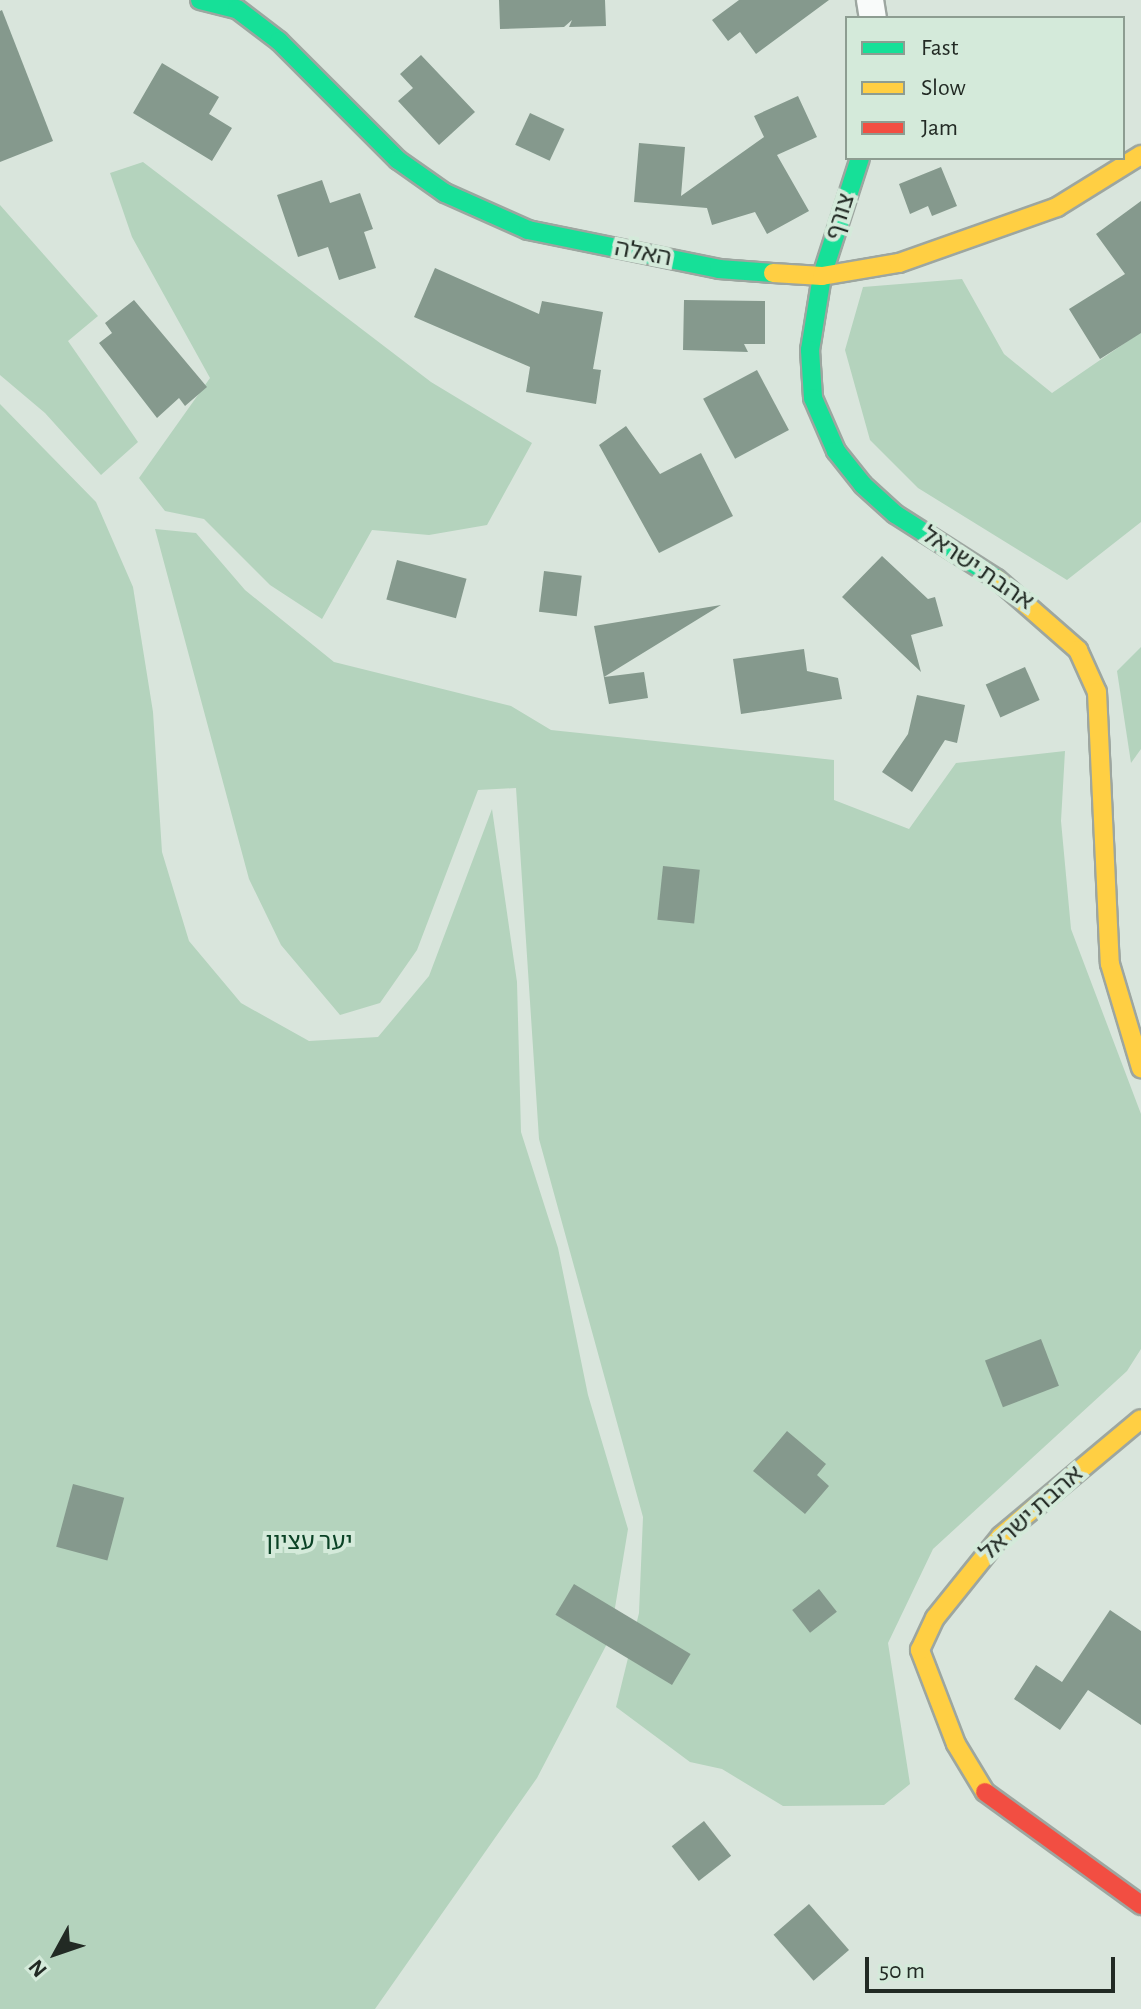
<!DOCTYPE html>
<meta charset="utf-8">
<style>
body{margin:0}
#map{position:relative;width:1141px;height:2009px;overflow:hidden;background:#d9e5dc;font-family:"Alegreya Sans","Noto Sans Hebrew",sans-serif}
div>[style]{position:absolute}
.green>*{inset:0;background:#b4d3bd}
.building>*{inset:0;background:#85998d;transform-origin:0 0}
.roads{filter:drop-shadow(2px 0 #9da6a0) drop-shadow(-2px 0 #9da6a0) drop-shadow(0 2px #9da6a0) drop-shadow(0 -2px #9da6a0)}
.street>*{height:26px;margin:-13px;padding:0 13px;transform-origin:13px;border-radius:13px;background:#f9fbfa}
.fast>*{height:18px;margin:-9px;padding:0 9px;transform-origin:9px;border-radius:9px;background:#16e098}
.slow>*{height:18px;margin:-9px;padding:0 9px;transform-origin:9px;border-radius:9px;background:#ffcf43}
.jam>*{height:18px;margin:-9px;padding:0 9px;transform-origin:9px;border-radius:9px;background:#f24e42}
span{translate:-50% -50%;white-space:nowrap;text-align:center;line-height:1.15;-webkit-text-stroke:8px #d4eada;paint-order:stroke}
.street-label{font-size:24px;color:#222a24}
.park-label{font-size:24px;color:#0a4225}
.legend{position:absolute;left:845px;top:16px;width:280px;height:144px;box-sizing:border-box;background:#d4eada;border:2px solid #8d9d91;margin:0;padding:10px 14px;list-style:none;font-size:24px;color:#222a24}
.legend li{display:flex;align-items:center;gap:16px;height:40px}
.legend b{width:40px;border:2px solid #8d9d91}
.north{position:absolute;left:16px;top:1913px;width:80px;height:80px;-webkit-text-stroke:6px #d4eada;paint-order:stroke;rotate:230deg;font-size:22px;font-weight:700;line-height:32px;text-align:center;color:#222a24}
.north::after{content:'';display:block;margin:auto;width:28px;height:36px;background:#222a24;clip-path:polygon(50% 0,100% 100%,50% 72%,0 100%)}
.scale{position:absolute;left:865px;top:1957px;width:250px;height:36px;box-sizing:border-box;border:4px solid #222a24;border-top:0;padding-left:10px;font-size:24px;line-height:28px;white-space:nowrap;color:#222a24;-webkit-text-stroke:6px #d4eada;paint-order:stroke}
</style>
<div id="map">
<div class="green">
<div style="clip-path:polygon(143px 162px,431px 382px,532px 443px,487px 525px,429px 535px,372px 530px,322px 619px,270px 585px,204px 519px,165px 511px,139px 478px,210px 378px,132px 237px,110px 173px)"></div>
<div style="clip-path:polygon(0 205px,98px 316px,68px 341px,138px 442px,101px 475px,45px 413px,0 375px)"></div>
<div style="clip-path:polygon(962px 279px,1004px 354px,1052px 393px,1141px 332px,1141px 522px,1067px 580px,918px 488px,870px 440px,845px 350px,863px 287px)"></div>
<div style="clip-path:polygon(0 404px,96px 502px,133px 587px,153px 712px,162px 852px,189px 941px,241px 1003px,309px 1041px,378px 1037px,429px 976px,492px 809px,517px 982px,521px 1132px,558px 1248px,588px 1395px,628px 1529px,610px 1638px,537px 1778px,375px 2009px,0 2009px)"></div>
<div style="clip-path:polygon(155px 529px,196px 533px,245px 590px,334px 662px,511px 706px,551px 730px,834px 760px,834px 800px,909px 829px,956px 763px,1065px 751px,1061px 821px,1071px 929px,1141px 1114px,1141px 1349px,1127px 1371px,933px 1549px,888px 1643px,910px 1784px,884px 1805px,783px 1806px,722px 1769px,690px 1762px,616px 1707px,639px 1613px,643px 1517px,539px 1139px,516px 788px,478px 790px,417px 950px,380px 1003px,340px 1015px,281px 945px,249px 879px)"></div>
<div style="clip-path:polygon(1141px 647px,1141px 749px,1131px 763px,1117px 671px)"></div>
</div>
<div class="building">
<div style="clip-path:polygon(499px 0,605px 0,606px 26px,569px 27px,572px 20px,564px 27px,500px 29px)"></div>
<div style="clip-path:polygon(739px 0,829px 0,756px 54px,740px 32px,728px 41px,712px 20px)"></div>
<div style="clip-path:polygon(2px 10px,53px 141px,0 162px,0 11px)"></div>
<div style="clip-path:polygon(421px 55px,475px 112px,439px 145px,398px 101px,413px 88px,400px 74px)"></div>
<div style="clip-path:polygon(162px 63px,219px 97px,209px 114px,232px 128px,212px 161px,133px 113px)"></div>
<div style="clip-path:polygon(798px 96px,817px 137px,777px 155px,809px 211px,767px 234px,755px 212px,712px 225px,707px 208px,634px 202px,639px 143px,685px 147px,681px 196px,764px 137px,754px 116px)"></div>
<div style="left:530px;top:113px;width:38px;height:35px;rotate:25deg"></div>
<div style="clip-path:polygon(941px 167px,957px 206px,932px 216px,928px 206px,910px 214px,899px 184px)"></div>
<div style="clip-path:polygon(322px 180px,330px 203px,360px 193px,373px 229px,364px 232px,376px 268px,339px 280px,328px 247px,298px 257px,277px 195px)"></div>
<div style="clip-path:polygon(1141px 201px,1141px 333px,1100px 359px,1069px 309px,1125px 274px,1096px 234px)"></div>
<div style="clip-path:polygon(435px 268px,539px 314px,542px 301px,603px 312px,593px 369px,601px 370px,596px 404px,526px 392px,530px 367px,414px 317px)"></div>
<div style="clip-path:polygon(134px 300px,207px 387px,185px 406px,179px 398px,157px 418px,99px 343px,112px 333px,105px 323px)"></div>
<div style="clip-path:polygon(684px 300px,765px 301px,765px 344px,744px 344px,748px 352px,683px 350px)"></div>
<div style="left:757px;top:370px;width:68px;height:61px;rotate:62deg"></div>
<div style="clip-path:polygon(626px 426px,660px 474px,701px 453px,733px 516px,659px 553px,599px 445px)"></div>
<div style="clip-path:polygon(882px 556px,928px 599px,935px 597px,943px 626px,911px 635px,921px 672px,842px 597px)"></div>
<div style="left:397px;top:560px;width:72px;height:41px;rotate:15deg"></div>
<div style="left:544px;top:571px;width:38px;height:41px;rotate:7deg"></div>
<div style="clip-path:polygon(721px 605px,604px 677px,644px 672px,648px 698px,609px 704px,594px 626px)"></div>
<div style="clip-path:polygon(804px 649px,807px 671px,838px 678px,842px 699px,741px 714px,733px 659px)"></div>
<div style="left:1025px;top:667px;width:36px;height:43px;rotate:66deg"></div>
<div style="clip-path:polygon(917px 695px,965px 705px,957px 743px,945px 740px,912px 792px,882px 772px,908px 734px)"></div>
<div style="left:663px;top:866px;width:37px;height:54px;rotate:6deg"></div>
<div style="left:1041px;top:1339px;width:50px;height:60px;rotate:69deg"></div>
<div style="clip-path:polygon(787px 1431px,826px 1464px,817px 1475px,829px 1486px,805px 1514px,753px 1471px)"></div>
<div style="left:73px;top:1484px;width:53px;height:65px;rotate:15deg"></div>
<div style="left:574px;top:1584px;width:136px;height:36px;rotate:31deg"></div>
<div style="left:819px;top:1589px;width:29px;height:34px;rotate:52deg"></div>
<div style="clip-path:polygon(1110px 1610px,1141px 1631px,1141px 1725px,1088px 1690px,1060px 1730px,1014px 1699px,1036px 1665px,1062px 1682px)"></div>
<div style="left:704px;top:1821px;width:44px;height:41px;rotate:52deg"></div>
<div style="left:809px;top:1904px;width:61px;height:47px;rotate:49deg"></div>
</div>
<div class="roads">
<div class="street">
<div style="left:870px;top:0;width:18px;rotate:81deg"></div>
</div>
<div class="fast">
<div style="left:200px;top:0;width:38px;rotate:14deg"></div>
<div style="left:237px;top:9px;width:53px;rotate:37.3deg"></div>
<div style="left:279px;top:41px;width:168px;rotate:45deg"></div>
<div style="left:398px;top:160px;width:57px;rotate:35.1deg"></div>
<div style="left:445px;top:193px;width:91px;rotate:24deg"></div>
<div style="left:528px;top:230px;width:195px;rotate:11.5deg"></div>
<div style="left:719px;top:269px;width:54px;rotate:4.2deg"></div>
<div style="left:860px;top:158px;width:124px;rotate:107.9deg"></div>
<div style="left:822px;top:276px;width:75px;rotate:99.2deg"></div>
<div style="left:810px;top:350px;width:48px;rotate:86.4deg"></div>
<div style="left:813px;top:398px;width:58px;rotate:66.5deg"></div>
<div style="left:836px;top:451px;width:43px;rotate:51.5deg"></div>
<div style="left:863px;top:485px;width:43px;rotate:42.2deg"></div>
<div style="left:895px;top:514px;width:121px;rotate:32.5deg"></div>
</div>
<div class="slow">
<div style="left:773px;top:273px;width:49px;rotate:3.5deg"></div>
<div style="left:822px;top:276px;width:78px;rotate:-9.6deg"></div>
<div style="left:899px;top:263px;width:168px;rotate:-19.5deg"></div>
<div style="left:1057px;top:207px;width:99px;rotate:-31.8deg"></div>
<div style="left:997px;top:579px;width:108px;rotate:41.2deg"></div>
<div style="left:1078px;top:650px;width:46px;rotate:65.7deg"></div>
<div style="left:1097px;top:692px;width:272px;rotate:87.3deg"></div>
<div style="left:1110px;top:964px;width:109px;rotate:73.4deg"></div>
<div style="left:985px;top:1792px;width:56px;rotate:-121.1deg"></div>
<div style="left:956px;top:1744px;width:101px;rotate:-111deg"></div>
<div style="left:920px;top:1650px;width:35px;rotate:-65deg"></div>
<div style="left:935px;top:1618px;width:105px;rotate:-51.2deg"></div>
<div style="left:1001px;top:1536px;width:182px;rotate:-39.9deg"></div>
</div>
<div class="jam">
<div style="left:985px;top:1792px;width:193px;rotate:35.9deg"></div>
</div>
</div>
<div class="street-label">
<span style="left:841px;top:217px;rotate:-72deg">צורף</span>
<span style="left:643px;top:254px;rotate:11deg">האלה</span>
<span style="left:977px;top:569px;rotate:34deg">אהבת ישראל</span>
<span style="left:1032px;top:1514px;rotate:-42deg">אהבת ישראל</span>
</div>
<div class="park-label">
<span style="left:309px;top:1543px">יער עציון</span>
</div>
<ul class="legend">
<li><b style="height:10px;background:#16e098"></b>Fast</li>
<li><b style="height:10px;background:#ffcf43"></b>Slow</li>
<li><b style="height:10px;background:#f24e42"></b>Jam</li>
</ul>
<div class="north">N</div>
<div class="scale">50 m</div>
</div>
